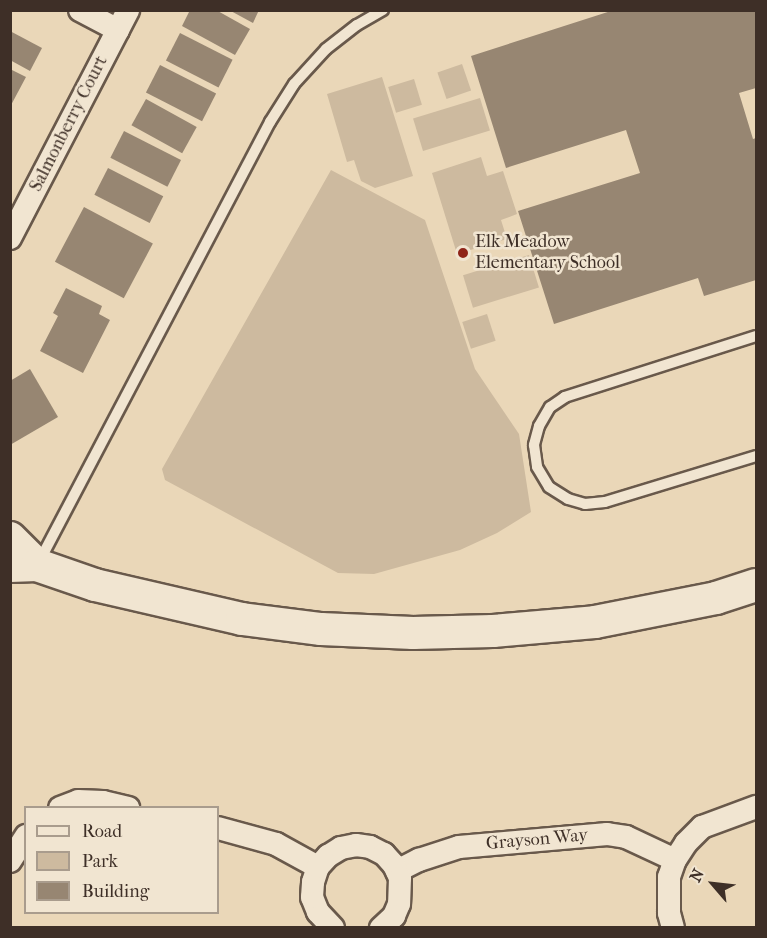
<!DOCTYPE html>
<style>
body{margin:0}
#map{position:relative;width:767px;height:938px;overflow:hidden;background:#ead7b8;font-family:"IM FELL French Canon",serif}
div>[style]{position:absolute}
.green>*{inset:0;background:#cdba9f;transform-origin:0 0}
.building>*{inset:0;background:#978672;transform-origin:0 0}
.roads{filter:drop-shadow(2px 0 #69594b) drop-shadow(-2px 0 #69594b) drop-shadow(0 2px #69594b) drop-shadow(0 -2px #69594b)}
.service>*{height:10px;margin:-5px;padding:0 5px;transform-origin:5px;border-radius:5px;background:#f1e5d1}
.minor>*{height:22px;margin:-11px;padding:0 11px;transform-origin:11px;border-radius:11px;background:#f1e5d1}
.secondary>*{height:32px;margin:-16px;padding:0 16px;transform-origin:16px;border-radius:16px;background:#f1e5d1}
.dots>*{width:16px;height:16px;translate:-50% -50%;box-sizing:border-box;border:3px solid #f1e5d1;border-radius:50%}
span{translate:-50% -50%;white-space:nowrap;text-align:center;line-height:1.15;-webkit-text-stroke:5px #f1e5d1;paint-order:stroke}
.street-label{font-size:18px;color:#3e2f27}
.poi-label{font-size:18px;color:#3e2f27}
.left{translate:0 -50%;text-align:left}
.frame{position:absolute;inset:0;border:12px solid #3e2f27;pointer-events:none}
.legend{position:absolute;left:24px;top:806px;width:195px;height:108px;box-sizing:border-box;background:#f1e5d1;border:2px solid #a99c8d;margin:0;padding:8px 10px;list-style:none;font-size:18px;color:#3e2f27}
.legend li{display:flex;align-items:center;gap:12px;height:30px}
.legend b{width:30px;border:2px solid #a99c8d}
.north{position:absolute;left:683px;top:854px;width:60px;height:60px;-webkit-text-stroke:4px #f1e5d1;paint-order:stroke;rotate:298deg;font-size:16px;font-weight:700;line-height:24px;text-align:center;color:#3e2f27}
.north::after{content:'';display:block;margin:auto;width:21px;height:27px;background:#3e2f27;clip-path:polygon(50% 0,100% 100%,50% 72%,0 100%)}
</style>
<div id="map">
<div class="green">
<div style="left:462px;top:64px;width:28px;height:26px;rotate:71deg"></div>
<div style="clip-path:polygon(382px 77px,413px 176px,375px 188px,361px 181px,354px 160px,347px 162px,327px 94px)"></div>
<div style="left:414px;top:79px;width:27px;height:27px;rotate:73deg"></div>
<div style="left:480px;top:98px;width:34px;height:70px;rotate:73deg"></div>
<div style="clip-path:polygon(481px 157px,487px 176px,503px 171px,517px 214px,501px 220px,507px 239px,457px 254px,432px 173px)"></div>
<div style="clip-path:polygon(331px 170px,425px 220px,475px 369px,519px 434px,531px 512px,497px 533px,460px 550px,374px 574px,338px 573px,165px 480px,162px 469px)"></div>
<div style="left:529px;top:255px;width:34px;height:69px;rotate:73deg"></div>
<div style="left:487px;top:314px;width:28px;height:26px;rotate:72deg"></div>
</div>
<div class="building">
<div style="clip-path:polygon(190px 10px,216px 10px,250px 29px,235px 55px,182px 26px)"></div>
<div style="clip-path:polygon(229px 10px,259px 10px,253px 23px)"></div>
<div style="clip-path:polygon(614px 10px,756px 10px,756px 88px,739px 93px,753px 139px,756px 138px,756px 280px,704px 296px,698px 278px,554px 324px,518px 211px,640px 173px,626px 130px,506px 168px,471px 56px)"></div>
<div style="clip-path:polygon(10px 31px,42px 48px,30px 71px,10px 60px)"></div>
<div style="left:180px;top:33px;width:59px;height:31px;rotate:27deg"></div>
<div style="left:160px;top:65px;width:63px;height:31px;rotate:27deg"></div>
<div style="clip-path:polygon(10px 69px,26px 77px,10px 107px)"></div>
<div style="left:146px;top:99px;width:58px;height:30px;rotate:29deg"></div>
<div style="left:124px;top:131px;width:64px;height:30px;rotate:27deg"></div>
<div style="left:108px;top:168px;width:62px;height:30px;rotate:27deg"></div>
<div style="left:84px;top:207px;width:78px;height:62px;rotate:28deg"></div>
<div style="clip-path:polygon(66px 288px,102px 306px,99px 314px,110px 320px,83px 373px,40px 351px,58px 316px,53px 313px)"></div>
<div style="clip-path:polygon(30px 369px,58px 417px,10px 445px,10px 381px)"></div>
</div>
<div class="roads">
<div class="service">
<div style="left:756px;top:336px;width:201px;rotate:162.3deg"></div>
<div style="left:565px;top:397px;width:18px;rotate:146deg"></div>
<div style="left:550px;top:407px;width:22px;rotate:120deg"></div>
<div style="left:539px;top:426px;width:20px;rotate:105deg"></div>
<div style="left:534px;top:445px;width:22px;rotate:82deg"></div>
<div style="left:537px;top:467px;width:23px;rotate:59deg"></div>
<div style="left:549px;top:487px;width:22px;rotate:32deg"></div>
<div style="left:568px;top:499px;width:18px;rotate:16deg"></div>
<div style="left:585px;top:504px;width:20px;rotate:-6deg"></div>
<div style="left:605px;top:502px;width:158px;rotate:-16.9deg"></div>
<div style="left:39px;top:562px;width:497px;rotate:-62.3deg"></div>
<div style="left:270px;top:122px;width:45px;rotate:-57.7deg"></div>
<div style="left:294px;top:84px;width:47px;rotate:-47.6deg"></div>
<div style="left:326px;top:49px;width:39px;rotate:-38deg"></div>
<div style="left:357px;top:25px;width:30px;rotate:-30deg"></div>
</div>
<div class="minor">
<div style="left:80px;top:10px;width:43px;rotate:27.8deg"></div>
<div style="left:10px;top:238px;width:257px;rotate:-62.6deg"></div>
<div style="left:60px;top:808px;width:19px;rotate:-21deg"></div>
<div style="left:78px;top:801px;width:25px;rotate:2deg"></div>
<div style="left:103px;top:802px;width:26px;rotate:13deg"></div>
<div style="left:218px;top:828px;width:60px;rotate:15.4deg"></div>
<div style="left:276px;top:844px;width:48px;rotate:28.7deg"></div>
<div style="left:10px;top:861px;width:30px;rotate:-57deg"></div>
<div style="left:397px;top:871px;width:25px;rotate:-27deg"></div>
<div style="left:419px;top:860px;width:42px;rotate:-18deg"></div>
<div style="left:459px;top:847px;width:149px;rotate:-5deg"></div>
<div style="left:607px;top:834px;width:19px;rotate:9deg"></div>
<div style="left:626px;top:837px;width:54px;rotate:25.1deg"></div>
<div style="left:333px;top:928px;width:22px;rotate:-133deg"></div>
<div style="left:318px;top:912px;width:16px;rotate:-112deg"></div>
<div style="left:312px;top:897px;width:15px;rotate:-86deg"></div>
<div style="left:313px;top:882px;width:16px;rotate:-72deg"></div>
<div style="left:318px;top:867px;width:15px;rotate:-48deg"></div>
<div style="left:328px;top:856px;width:15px;rotate:-32deg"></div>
<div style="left:341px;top:848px;width:15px;rotate:-11deg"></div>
<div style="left:356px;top:845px;width:14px;rotate:8deg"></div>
<div style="left:370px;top:847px;width:16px;rotate:27deg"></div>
<div style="left:384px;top:854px;width:15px;rotate:48deg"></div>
<div style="left:394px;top:865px;width:14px;rotate:65deg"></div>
<div style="left:400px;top:878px;width:26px;rotate:92deg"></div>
<div style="left:399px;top:904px;width:13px;rotate:113deg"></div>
<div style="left:394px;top:916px;width:18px;rotate:137deg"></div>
<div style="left:673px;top:928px;width:16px;rotate:-105deg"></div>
<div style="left:669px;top:913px;width:36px;rotate:-90deg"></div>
<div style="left:669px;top:877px;width:18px;rotate:-71deg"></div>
<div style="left:675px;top:860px;width:20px;rotate:-57deg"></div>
<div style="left:686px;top:843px;width:23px;rotate:-45deg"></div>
<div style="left:702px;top:827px;width:58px;rotate:-20.3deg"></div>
</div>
<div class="secondary">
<div style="left:10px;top:538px;width:38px;rotate:45deg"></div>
<div style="left:10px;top:566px;width:27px;rotate:-2deg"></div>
<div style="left:37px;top:565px;width:61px;rotate:19deg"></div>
<div style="left:95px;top:585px;width:151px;rotate:13deg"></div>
<div style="left:242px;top:619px;width:80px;rotate:7.2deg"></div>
<div style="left:321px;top:629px;width:92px;rotate:2.5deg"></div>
<div style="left:413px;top:633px;width:80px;rotate:-1.4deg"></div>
<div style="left:493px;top:631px;width:102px;rotate:-5deg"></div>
<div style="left:595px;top:622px;width:123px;rotate:-11.2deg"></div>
<div style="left:716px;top:598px;width:42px;rotate:-18deg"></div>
</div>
</div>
<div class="dots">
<div style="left:463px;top:253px;background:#8f2418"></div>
</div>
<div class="street-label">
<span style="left:69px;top:124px;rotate:-63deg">Salmonberry Court</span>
<span style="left:537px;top:840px;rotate:-5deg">Grayson Way</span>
</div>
<div class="poi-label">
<span class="left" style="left:475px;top:253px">Elk Meadow<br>Elementary School</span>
</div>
<div class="frame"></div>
<ul class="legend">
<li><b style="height:8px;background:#f1e5d1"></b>Road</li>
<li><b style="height:16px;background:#cdba9f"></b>Park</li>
<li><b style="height:16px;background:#978672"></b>Building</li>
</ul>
<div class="north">N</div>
</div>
